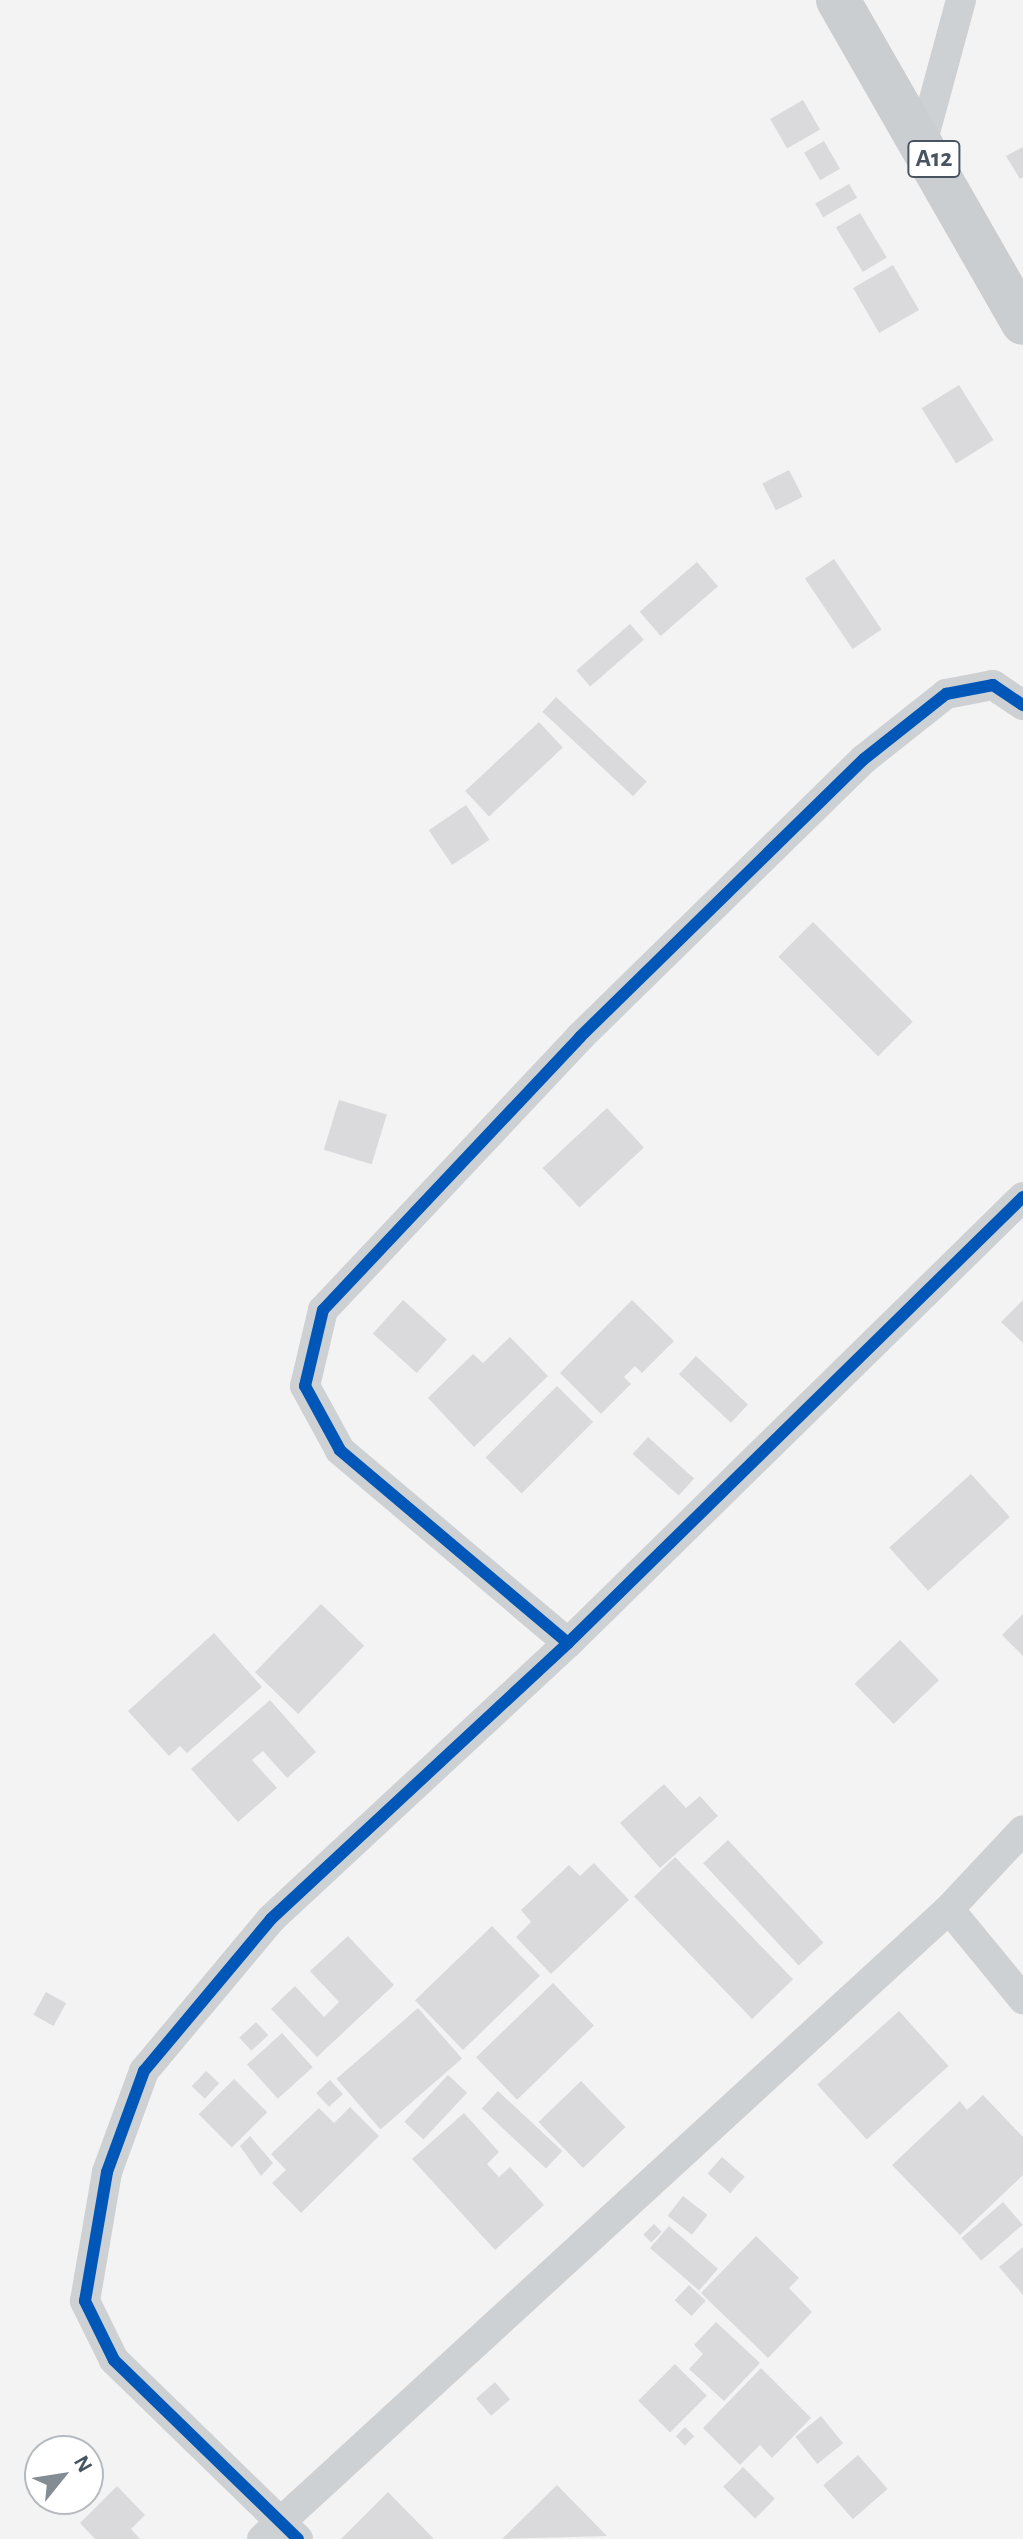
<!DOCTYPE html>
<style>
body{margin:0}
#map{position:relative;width:1023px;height:2539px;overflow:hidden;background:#f3f3f3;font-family:"Alegreya Sans",sans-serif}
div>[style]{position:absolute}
.building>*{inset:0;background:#dadadc;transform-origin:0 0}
.minor>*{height:30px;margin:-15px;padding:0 15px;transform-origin:15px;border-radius:15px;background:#ced1d4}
.primary>*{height:44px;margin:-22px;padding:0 22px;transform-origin:22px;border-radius:22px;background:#caced1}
.cycleway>*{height:12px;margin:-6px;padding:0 6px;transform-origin:6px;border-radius:6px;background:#0057b8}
span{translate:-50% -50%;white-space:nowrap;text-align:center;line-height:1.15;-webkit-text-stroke:8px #fff;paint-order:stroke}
.shield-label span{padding:2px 6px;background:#fff;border:2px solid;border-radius:6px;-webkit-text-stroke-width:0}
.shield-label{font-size:26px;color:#485561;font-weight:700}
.north{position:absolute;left:24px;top:2435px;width:80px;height:80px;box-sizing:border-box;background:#fff;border:2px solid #b6bbc0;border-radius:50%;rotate:60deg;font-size:22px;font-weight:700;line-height:32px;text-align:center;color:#485561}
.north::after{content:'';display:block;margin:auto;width:28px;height:36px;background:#848c94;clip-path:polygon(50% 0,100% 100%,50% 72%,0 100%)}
</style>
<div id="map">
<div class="building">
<div style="left:803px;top:100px;width:34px;height:38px;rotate:60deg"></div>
<div style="left:824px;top:141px;width:32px;height:23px;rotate:60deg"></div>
<div style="clip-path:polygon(1023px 147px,1023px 177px,1020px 179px,1006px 156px)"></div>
<div style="left:849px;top:184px;width:16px;height:39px;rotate:60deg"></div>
<div style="left:860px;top:213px;width:52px;height:28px;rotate:59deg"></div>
<div style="left:893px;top:265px;width:52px;height:46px;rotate:60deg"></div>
<div style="left:959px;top:385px;width:65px;height:44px;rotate:58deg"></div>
<div style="left:789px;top:470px;width:30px;height:30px;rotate:63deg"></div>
<div style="left:834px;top:559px;width:85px;height:35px;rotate:56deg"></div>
<div style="left:697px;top:562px;width:32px;height:76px;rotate:49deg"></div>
<div style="left:630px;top:624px;width:21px;height:71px;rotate:49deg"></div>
<div style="left:556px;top:697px;width:124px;height:20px;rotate:43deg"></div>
<div style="left:539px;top:722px;width:35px;height:101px;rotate:47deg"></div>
<div style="left:466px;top:805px;width:42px;height:45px;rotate:56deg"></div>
<div style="left:813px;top:922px;width:141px;height:49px;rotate:45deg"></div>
<div style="left:339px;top:1100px;width:50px;height:52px;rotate:17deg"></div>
<div style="left:607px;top:1108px;width:54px;height:88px;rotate:47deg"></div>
<div style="left:403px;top:1300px;width:59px;height:45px;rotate:42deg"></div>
<div style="clip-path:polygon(632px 1300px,674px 1341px,642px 1373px,635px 1366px,624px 1377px,631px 1384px,601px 1414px,560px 1373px)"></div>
<div style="clip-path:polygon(1023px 1300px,1023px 1343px,1001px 1322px)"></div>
<div style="clip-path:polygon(510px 1337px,548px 1376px,474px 1447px,428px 1398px,473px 1354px,483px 1363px)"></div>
<div style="left:696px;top:1356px;width:71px;height:25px;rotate:43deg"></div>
<div style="left:557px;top:1386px;width:51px;height:101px;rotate:45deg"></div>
<div style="left:648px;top:1437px;width:62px;height:23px;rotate:42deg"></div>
<div style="left:971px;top:1474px;width:58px;height:110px;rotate:48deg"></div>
<div style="left:321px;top:1604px;width:60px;height:95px;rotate:44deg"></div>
<div style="clip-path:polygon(1023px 1614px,1023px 1656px,1002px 1635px)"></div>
<div style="clip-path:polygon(214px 1633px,262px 1687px,187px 1753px,180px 1746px,169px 1756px,128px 1711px)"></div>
<div style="left:900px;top:1640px;width:56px;height:63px;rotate:46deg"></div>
<div style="clip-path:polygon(270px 1700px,316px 1752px,287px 1778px,263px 1751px,252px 1760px,277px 1788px,238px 1822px,191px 1769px)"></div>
<div style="clip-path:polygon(664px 1784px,686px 1808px,700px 1796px,718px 1816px,660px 1868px,620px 1823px)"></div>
<div style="left:728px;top:1840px;width:140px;height:34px;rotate:47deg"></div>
<div style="left:675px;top:1857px;width:170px;height:57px;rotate:46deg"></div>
<div style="clip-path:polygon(594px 1863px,629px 1900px,551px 1974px,516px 1937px,531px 1922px,521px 1910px,569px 1865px,580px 1876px)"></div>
<div style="left:492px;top:1926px;width:69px;height:107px;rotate:46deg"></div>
<div style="clip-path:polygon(348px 1936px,394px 1985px,317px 2057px,271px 2009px,295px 1986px,324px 2017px,339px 2002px,310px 1971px)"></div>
<div style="left:553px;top:1983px;width:59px;height:107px;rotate:46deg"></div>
<div style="left:46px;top:1992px;width:23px;height:26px;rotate:29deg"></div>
<div style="left:418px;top:2008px;width:67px;height:108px;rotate:49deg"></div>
<div style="left:899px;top:2011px;width:74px;height:110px;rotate:48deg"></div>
<div style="left:256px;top:2022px;width:18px;height:23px;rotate:47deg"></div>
<div style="left:282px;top:2033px;width:46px;height:47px;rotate:48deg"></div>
<div style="left:206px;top:2071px;width:18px;height:21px;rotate:43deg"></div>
<div style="left:448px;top:2075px;width:26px;height:64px;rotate:43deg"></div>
<div style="left:234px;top:2079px;width:47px;height:50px;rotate:45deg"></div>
<div style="left:330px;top:2080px;width:19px;height:19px;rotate:47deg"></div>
<div style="left:581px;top:2081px;width:64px;height:59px;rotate:46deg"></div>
<div style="left:498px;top:2091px;width:88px;height:24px;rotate:43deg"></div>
<div style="clip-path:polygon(983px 2095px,1023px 2137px,1023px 2175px,960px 2235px,892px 2165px,960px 2101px,967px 2110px)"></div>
<div style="clip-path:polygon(350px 2107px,379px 2136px,301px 2213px,272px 2183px,286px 2170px,271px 2154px,319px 2108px,334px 2123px)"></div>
<div style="clip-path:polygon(464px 2113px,499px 2152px,487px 2164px,499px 2177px,510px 2167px,544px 2205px,495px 2250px,412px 2159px)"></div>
<div style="clip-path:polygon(250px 2136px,273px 2163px,261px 2176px,240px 2146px)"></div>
<div style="left:722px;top:2157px;width:30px;height:22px;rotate:41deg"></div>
<div style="left:683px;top:2196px;width:31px;height:25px;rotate:38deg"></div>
<div style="left:1003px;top:2202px;width:30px;height:55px;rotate:49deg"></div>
<div style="left:654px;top:2224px;width:11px;height:15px;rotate:45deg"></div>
<div style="left:669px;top:2226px;width:65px;height:29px;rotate:41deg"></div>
<div style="clip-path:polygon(756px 2236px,799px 2278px,789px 2288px,812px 2312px,768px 2358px,701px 2293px)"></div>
<div style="clip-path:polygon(1023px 2247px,1023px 2295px,999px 2267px)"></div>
<div style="left:689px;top:2285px;width:23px;height:21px;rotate:43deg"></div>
<div style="clip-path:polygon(716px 2322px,760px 2363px,724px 2401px,689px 2369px,703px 2354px,694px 2345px)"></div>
<div style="left:675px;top:2364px;width:45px;height:52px;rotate:45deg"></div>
<div style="clip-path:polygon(761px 2368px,811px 2418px,772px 2458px,760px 2445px,740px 2465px,703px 2428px)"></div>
<div style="left:495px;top:2382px;width:23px;height:25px;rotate:49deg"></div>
<div style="left:821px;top:2416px;width:35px;height:33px;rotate:51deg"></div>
<div style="left:685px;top:2427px;width:13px;height:13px;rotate:45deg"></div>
<div style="left:858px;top:2455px;width:45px;height:46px;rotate:49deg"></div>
<div style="left:743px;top:2467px;width:45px;height:28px;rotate:45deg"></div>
<div style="clip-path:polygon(557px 2485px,607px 2536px,502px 2539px)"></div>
<div style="clip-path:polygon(117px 2486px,145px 2515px,131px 2529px,140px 2539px,95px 2539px,80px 2523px)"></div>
<div style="clip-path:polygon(388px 2492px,434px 2539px,341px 2539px)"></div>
</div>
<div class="minor">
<div style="left:923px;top:140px;width:145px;rotate:-74.8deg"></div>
<div style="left:568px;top:1643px;width:299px;rotate:-139.8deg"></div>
<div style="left:340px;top:1450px;width:73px;rotate:-118.7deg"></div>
<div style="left:305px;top:1386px;width:78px;rotate:-76.7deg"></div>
<div style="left:323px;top:1310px;width:375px;rotate:-46.7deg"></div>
<div style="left:580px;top:1037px;width:397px;rotate:-44.4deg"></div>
<div style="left:864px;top:759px;width:105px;rotate:-38.4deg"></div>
<div style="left:946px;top:694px;width:48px;rotate:-10.8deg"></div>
<div style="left:993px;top:685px;width:36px;rotate:34deg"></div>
<div style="left:949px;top:1909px;width:117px;rotate:50.6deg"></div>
<div style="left:262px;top:2539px;width:932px;rotate:-42.52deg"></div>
<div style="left:949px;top:1909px;width:108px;rotate:-46.9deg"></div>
<div style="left:298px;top:2539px;width:257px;rotate:-135.8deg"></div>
<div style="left:114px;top:2360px;width:66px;rotate:-116.2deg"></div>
<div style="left:85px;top:2301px;width:131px;rotate:-80.3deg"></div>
<div style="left:107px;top:2172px;width:108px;rotate:-69.9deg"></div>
<div style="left:144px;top:2071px;width:198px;rotate:-50.1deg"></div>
<div style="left:271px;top:1919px;width:405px;rotate:-42.9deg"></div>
<div style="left:568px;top:1643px;width:637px;rotate:-44.43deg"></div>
</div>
<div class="primary">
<div style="left:838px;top:0;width:372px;rotate:60.2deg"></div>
</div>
<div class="cycleway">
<div style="left:568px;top:1643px;width:299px;rotate:-139.8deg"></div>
<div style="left:340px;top:1450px;width:73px;rotate:-118.7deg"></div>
<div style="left:305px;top:1386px;width:78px;rotate:-76.7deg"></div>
<div style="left:323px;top:1310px;width:375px;rotate:-46.7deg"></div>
<div style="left:580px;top:1037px;width:397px;rotate:-44.4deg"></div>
<div style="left:864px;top:759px;width:105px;rotate:-38.4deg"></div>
<div style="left:946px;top:694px;width:48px;rotate:-10.8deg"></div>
<div style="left:993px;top:685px;width:36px;rotate:34deg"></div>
<div style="left:298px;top:2539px;width:257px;rotate:-135.8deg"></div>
<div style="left:114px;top:2360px;width:66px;rotate:-116.2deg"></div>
<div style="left:85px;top:2301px;width:131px;rotate:-80.3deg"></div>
<div style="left:107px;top:2172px;width:108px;rotate:-69.9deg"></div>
<div style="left:144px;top:2071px;width:198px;rotate:-50.1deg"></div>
<div style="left:271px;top:1919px;width:405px;rotate:-42.9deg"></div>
<div style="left:568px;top:1643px;width:637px;rotate:-44.43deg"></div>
</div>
<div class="shield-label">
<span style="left:934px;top:159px">A12</span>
</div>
<div class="north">N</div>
</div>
